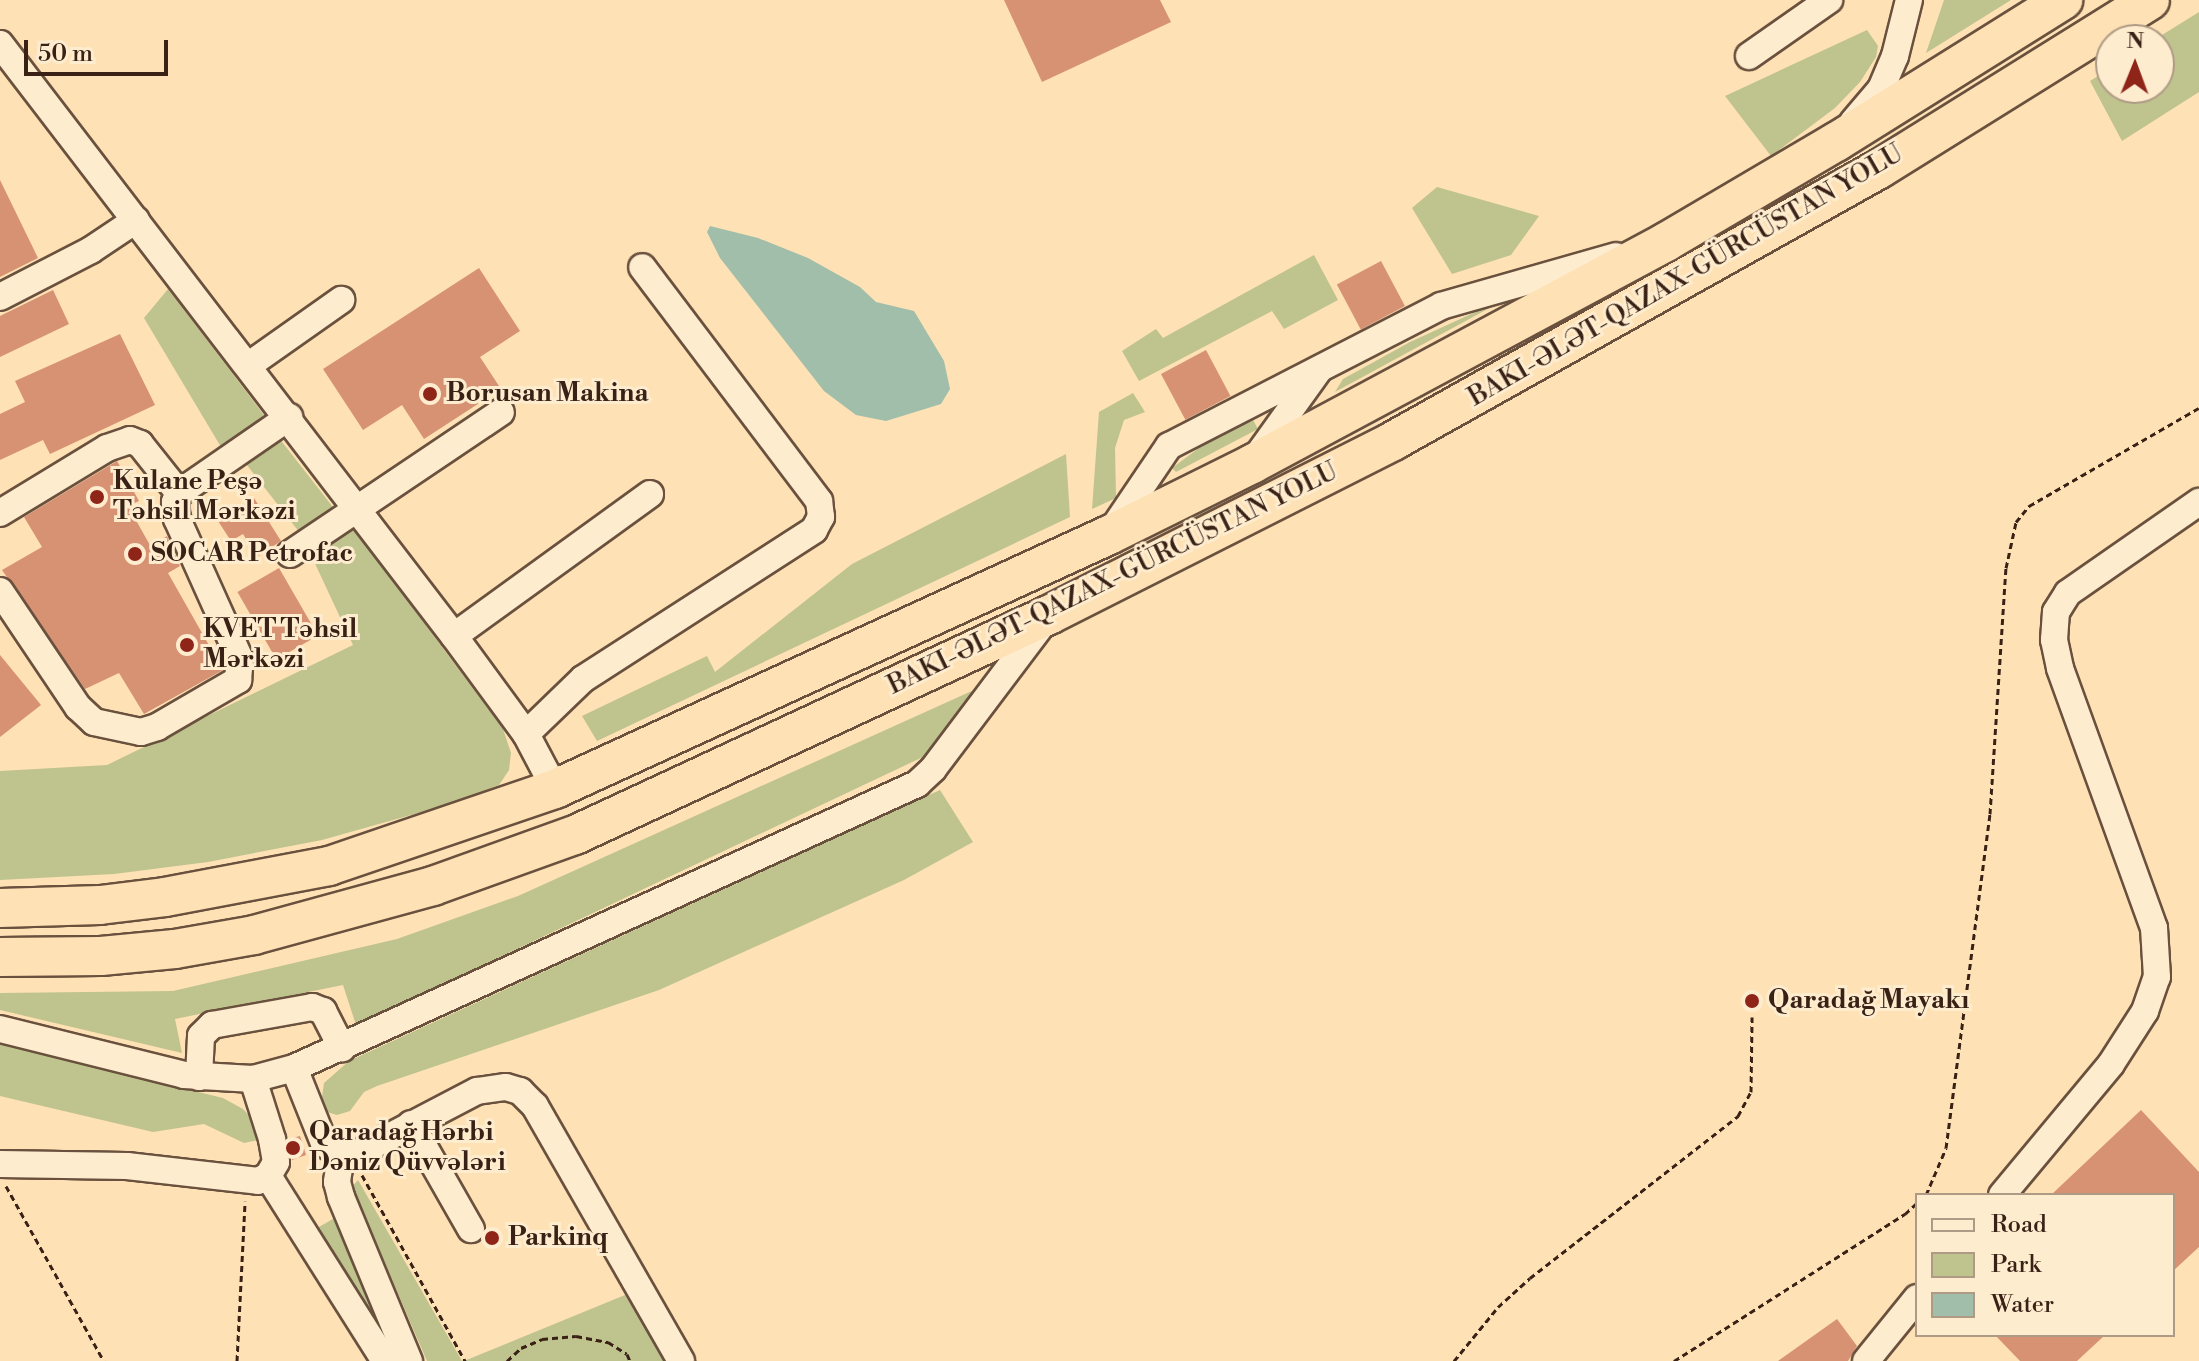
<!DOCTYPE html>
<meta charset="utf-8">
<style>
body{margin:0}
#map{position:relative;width:2199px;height:1361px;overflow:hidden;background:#fee1b5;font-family:"Libre Bodoni",serif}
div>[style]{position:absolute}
.green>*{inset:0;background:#bfc38e;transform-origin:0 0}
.water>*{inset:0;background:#a0beaa}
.building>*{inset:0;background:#d79274;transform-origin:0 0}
.path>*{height:3px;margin-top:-1.5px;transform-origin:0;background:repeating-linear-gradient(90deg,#392116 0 6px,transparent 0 10px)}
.roads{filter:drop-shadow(2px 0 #6a513e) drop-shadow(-2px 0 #6a513e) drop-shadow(0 2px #6a513e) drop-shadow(0 -2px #6a513e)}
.minor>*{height:26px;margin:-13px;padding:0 13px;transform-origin:13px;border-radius:13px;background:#feeccf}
.highway>*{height:38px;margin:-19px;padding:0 19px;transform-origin:19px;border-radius:19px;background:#fee1b5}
.dots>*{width:22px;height:22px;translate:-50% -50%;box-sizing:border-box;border:4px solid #feeccf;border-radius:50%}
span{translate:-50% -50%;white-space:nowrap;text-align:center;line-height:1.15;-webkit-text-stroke:6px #feeccf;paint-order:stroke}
.street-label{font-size:26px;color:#392116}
.poi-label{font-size:26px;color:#392116;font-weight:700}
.left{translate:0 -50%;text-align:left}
.legend{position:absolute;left:1915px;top:1193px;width:260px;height:144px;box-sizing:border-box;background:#feeccf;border:2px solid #af9b85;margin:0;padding:10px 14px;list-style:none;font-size:24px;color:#392116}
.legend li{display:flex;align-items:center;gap:16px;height:40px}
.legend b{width:40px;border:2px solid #af9b85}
.north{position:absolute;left:2095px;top:24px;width:80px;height:80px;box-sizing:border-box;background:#feeccf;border:2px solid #af9b85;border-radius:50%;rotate:1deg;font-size:22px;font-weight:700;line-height:32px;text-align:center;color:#392116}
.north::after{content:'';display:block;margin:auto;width:28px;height:36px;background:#8f2418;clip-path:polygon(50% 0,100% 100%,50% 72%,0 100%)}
.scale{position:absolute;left:24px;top:40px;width:144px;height:36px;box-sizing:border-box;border:4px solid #392116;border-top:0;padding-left:10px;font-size:24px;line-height:28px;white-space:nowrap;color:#392116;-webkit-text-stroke:6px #feeccf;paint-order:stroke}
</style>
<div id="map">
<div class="green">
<div style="clip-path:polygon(1944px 0,2011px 0,1926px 53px)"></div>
<div style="clip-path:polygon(2199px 12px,2199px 92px,2122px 141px,2090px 81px,2111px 68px,2111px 88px,2159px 88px,2159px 40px,2154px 40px)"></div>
<div style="clip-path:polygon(1867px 30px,1878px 46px,1876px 57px,1860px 82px,1835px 108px,1771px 156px,1725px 96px)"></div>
<div style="clip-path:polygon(1437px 187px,1539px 216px,1511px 255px,1452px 274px,1412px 208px)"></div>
<div style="clip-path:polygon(1314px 255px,1338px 300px,1284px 329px,1272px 311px,1139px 381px,1122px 351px,1156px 329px,1163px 338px)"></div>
<div style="clip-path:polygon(168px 289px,267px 419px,221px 447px,144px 318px)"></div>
<div style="clip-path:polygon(1517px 293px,1335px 392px,1343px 379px,1410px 342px)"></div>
<div style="clip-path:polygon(1133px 393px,1145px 412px,1124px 420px,1115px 448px,1116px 498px,1092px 509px,1099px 412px)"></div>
<div style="clip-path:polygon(1253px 420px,1258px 429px,1176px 472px,1172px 468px,1207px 442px)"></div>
<div style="left:279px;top:438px;width:91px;height:42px;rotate:52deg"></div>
<div style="clip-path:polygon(1066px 454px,1070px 517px,597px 741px,582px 716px,707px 656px,715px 672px,852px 564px)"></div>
<div style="clip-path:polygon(352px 526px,503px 729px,511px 753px,509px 770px,499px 785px,443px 806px,322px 840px,208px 862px,114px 874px,0 880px,0 771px,107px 765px,353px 645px,311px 555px)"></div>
<div style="clip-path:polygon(974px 690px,925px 756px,356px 1025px,343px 985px,175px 1019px,182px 1053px,0 1010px,0 993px,173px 991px,397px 939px,518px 896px)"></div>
<div style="clip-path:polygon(940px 790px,973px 842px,904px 880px,659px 990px,377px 1086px,364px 1092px,350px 1111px,337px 1115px,327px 1112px,322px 1097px,324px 1083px,349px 1061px)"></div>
<div style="clip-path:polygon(0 1044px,223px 1098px,243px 1109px,256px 1123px,263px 1139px,244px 1143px,204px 1124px,153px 1132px,0 1096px)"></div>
<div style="clip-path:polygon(358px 1180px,462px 1361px,427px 1361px,352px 1187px)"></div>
<div style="clip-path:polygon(340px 1215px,397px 1361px,317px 1228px)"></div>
<div style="clip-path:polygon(625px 1295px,667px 1361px,464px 1361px)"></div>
</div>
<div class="water">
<div style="clip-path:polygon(710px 226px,758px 238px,808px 258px,860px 287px,876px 302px,914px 311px,944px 361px,950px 389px,941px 404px,886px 421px,856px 415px,824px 391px,720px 258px,707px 232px)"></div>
</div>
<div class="building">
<div style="clip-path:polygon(1004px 0,1160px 0,1171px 22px,1042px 82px)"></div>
<div style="clip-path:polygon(0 180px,38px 258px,0 277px)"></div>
<div style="left:1381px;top:261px;width:51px;height:50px;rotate:62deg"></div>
<div style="clip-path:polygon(479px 268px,520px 331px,480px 357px,501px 389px,424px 439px,402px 405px,363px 430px,323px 369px)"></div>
<div style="clip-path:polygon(53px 290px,69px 324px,0 357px,0 316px)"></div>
<div style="clip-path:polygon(120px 334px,155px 405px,50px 454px,43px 440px,0 460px,0 414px,25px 402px,15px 381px)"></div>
<div style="left:1206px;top:350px;width:52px;height:51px;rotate:62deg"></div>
<div style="clip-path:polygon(117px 461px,139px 501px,128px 506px,151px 547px,167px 536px,180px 566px,168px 573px,223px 670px,144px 714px,119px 673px,85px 689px,2px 570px,42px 547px,24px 517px)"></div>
<div style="clip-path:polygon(254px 498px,281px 541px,257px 557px,243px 534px,231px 541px,218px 521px)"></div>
<div style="left:279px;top:568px;width:78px;height:48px;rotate:60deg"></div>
<div style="clip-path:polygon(0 655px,41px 705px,0 737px)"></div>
<div style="clip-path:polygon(2141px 1110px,2199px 1172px,2199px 1247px,2173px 1271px,2173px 1195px,2051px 1195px)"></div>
<div style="clip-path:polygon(300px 1136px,306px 1155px,292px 1160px,288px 1139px)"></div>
<div style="clip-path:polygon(1837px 1319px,1857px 1346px,1848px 1361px,1778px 1361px)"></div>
<div style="clip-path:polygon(1995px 1335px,2105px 1335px,2077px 1361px,2020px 1361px)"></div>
</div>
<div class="path">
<div style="left:362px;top:1175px;width:213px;rotate:61deg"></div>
<div style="left:6px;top:1186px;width:201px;rotate:60.8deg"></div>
<div style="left:1926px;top:1195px;width:51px;rotate:-66.9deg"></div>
<div style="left:1946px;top:1148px;width:337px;rotate:-82.5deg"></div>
<div style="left:1990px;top:814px;width:247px;rotate:-86.3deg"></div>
<div style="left:2006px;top:568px;width:47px;rotate:-77.7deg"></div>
<div style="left:2016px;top:522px;width:21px;rotate:-51deg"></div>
<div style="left:2029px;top:506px;width:196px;rotate:-30deg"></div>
<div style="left:237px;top:1361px;width:160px;rotate:-87.1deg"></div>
<div style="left:507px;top:1361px;width:19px;rotate:-43deg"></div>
<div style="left:521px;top:1348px;width:23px;rotate:-23deg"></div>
<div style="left:542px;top:1339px;width:34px;rotate:-5deg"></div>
<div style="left:576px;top:1336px;width:33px;rotate:11deg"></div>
<div style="left:608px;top:1342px;width:22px;rotate:32deg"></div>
<div style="left:627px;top:1354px;width:8px;rotate:67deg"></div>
<div style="left:1454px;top:1361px;width:70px;rotate:-50.8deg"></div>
<div style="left:1498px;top:1307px;width:43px;rotate:-42.2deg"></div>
<div style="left:1530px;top:1278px;width:264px;rotate:-37.9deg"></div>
<div style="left:1738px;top:1116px;width:27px;rotate:-62deg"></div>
<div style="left:1751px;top:1092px;width:75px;rotate:-89.2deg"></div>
<div style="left:1674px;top:1361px;width:274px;rotate:-32.5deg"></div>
<div style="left:1905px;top:1214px;width:16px;rotate:-43deg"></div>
</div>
<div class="roads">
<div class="minor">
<div style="left:0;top:44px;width:746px;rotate:52.52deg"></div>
<div style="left:454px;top:636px;width:122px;rotate:53.7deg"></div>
<div style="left:526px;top:734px;width:62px;rotate:62.2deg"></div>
<div style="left:1749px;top:56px;width:98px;rotate:-35deg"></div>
<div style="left:1853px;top:122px;width:43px;rotate:-49.7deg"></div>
<div style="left:1881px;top:89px;width:36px;rotate:-67deg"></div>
<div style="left:1895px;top:56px;width:58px;rotate:-76deg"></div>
<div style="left:0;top:297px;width:102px;rotate:-27.3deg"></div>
<div style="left:91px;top:250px;width:54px;rotate:-33.7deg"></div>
<div style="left:249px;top:365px;width:113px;rotate:-35.2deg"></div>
<div style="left:1257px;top:456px;width:105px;rotate:-54.3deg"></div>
<div style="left:0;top:513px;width:125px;rotate:-31.3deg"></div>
<div style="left:107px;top:448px;width:24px;rotate:-19deg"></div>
<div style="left:130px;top:440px;width:11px;rotate:22deg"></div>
<div style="left:140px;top:444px;width:63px;rotate:51.5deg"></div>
<div style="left:1110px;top:533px;width:105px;rotate:-55.9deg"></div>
<div style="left:1169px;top:446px;width:306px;rotate:-27.2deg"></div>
<div style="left:1441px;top:306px;width:182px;rotate:-15.9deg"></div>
<div style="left:290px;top:554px;width:254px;rotate:-33.9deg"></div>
<div style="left:0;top:591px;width:140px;rotate:56.1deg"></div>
<div style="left:78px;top:707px;width:22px;rotate:43deg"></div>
<div style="left:94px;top:722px;width:48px;rotate:12deg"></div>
<div style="left:141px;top:732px;width:17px;rotate:-17deg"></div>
<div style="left:157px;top:727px;width:94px;rotate:-30.1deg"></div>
<div style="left:238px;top:680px;width:21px;rotate:-85deg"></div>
<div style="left:240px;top:659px;width:154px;rotate:-114.2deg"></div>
<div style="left:177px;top:519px;width:17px;rotate:-97deg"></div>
<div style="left:175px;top:502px;width:10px;rotate:-66deg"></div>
<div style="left:179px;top:493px;width:134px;rotate:-34.6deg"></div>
<div style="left:454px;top:636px;width:242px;rotate:-35.9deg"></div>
<div style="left:526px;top:734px;width:79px;rotate:-44deg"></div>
<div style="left:583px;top:679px;width:275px;rotate:-32.8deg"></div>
<div style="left:814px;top:530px;width:15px;rotate:-62deg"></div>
<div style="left:821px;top:517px;width:16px;rotate:-97deg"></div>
<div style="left:819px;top:501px;width:293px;rotate:-127.1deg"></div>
<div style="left:0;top:1029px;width:190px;rotate:14deg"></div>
<div style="left:184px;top:1075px;width:69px;rotate:3.3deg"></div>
<div style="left:253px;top:1079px;width:42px;rotate:-15deg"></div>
<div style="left:294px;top:1068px;width:685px;rotate:-24.51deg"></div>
<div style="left:917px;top:784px;width:22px;rotate:-43deg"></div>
<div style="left:933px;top:769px;width:188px;rotate:-53deg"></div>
<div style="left:294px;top:1068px;width:81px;rotate:68.2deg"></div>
<div style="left:324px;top:1143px;width:21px;rotate:37deg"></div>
<div style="left:341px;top:1156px;width:22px;rotate:-13deg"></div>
<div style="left:362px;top:1151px;width:130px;rotate:-27.6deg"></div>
<div style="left:477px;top:1091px;width:29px;rotate:-8deg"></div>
<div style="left:506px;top:1087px;width:15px;rotate:16deg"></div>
<div style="left:520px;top:1091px;width:21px;rotate:45deg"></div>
<div style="left:535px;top:1106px;width:294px;rotate:60.2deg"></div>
<div style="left:199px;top:1077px;width:41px;rotate:-87.2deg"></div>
<div style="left:201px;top:1036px;width:16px;rotate:-45deg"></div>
<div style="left:212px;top:1025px;width:102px;rotate:-10.2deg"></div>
<div style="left:312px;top:1007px;width:12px;rotate:20deg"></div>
<div style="left:323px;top:1011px;width:42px;rotate:62.8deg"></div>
<div style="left:411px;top:1124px;width:121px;rotate:60.3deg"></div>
<div style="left:341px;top:1156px;width:26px;rotate:99deg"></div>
<div style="left:337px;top:1182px;width:16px;rotate:75deg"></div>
<div style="left:341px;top:1197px;width:178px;rotate:67.5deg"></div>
<div style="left:0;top:1164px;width:127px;rotate:0.9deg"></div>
<div style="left:127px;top:1166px;width:132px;rotate:6.5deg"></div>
<div style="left:258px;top:1181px;width:11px;rotate:-27deg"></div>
<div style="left:268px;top:1176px;width:16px;rotate:-60deg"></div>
<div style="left:276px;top:1162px;width:23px;rotate:-100deg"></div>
<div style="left:272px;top:1139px;width:63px;rotate:-107.6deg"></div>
<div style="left:268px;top:1176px;width:219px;rotate:57.7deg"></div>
<div style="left:2002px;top:1195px;width:170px;rotate:-50.2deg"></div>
<div style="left:2111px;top:1064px;width:63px;rotate:-57.3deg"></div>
<div style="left:2145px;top:1011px;width:36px;rotate:-71deg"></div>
<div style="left:2157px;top:977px;width:49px;rotate:-93.5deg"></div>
<div style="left:2154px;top:928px;width:276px;rotate:-109.9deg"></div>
<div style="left:2060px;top:668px;width:29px;rotate:-102deg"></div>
<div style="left:2054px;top:640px;width:28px;rotate:-86deg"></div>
<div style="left:2056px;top:612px;width:22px;rotate:-58deg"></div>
<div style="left:2068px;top:593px;width:160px;rotate:-34.8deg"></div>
<div style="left:1866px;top:1361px;width:81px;rotate:-51deg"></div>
</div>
<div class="highway">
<div style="left:0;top:908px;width:100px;rotate:-1.7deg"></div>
<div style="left:100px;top:905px;width:65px;rotate:-7deg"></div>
<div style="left:165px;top:897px;width:167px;rotate:-10.7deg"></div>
<div style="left:329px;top:866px;width:239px;rotate:-18.8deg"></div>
<div style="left:555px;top:789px;width:609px;rotate:-24.63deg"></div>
<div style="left:1109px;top:535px;width:160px;rotate:-26.4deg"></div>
<div style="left:1252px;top:464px;width:470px;rotate:-28.2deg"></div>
<div style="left:1666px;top:242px;width:197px;rotate:-30.5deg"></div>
<div style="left:1836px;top:142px;width:268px;rotate:-32deg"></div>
<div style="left:0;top:957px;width:101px;rotate:-0.6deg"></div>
<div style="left:101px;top:956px;width:74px;rotate:-5.4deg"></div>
<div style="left:175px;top:949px;width:80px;rotate:-10deg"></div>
<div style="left:254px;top:935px;width:186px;rotate:-15.3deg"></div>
<div style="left:433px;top:886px;width:151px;rotate:-19.8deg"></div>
<div style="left:575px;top:835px;width:523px;rotate:-24.9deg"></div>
<div style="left:1049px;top:615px;width:386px;rotate:-26.8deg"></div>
<div style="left:1393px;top:441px;width:557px;rotate:-29.23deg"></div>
<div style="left:1879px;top:169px;width:319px;rotate:-31.9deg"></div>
</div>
</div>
<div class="dots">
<div style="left:430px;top:394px;background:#8f2418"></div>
<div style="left:97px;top:497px;background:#8f2418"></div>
<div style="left:135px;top:554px;background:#8f2418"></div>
<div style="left:187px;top:645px;background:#8f2418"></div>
<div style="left:1752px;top:1001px;background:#8f2418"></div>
<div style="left:293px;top:1148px;background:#8f2418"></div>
<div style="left:492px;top:1238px;background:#8f2418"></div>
</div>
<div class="street-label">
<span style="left:1686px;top:276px;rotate:-30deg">BAKI-ƏLƏT-QAZAX-GÜRCÜSTAN YOLU</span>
<span style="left:1113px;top:579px;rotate:-26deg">BAKI-ƏLƏT-QAZAX-GÜRCÜSTAN YOLU</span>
</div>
<div class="poi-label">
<span class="left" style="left:446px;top:394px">Borusan Makina</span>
<span class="left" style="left:113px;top:497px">Kulane Peşə<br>Təhsil Mərkəzi</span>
<span class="left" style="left:151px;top:554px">SOCAR Petrofac</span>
<span class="left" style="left:203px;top:645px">KVET Təhsil<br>Mərkəzi</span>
<span class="left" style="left:1768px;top:1001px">Qaradağ Mayakı</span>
<span class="left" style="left:309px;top:1148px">Qaradağ Hərbi<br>Dəniz Qüvvələri</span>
<span class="left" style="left:508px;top:1238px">Parkinq</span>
</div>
<ul class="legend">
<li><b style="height:10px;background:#feeccf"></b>Road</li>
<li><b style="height:22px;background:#bfc38e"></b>Park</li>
<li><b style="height:22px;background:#a0beaa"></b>Water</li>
</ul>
<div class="north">N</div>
<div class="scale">50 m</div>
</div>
